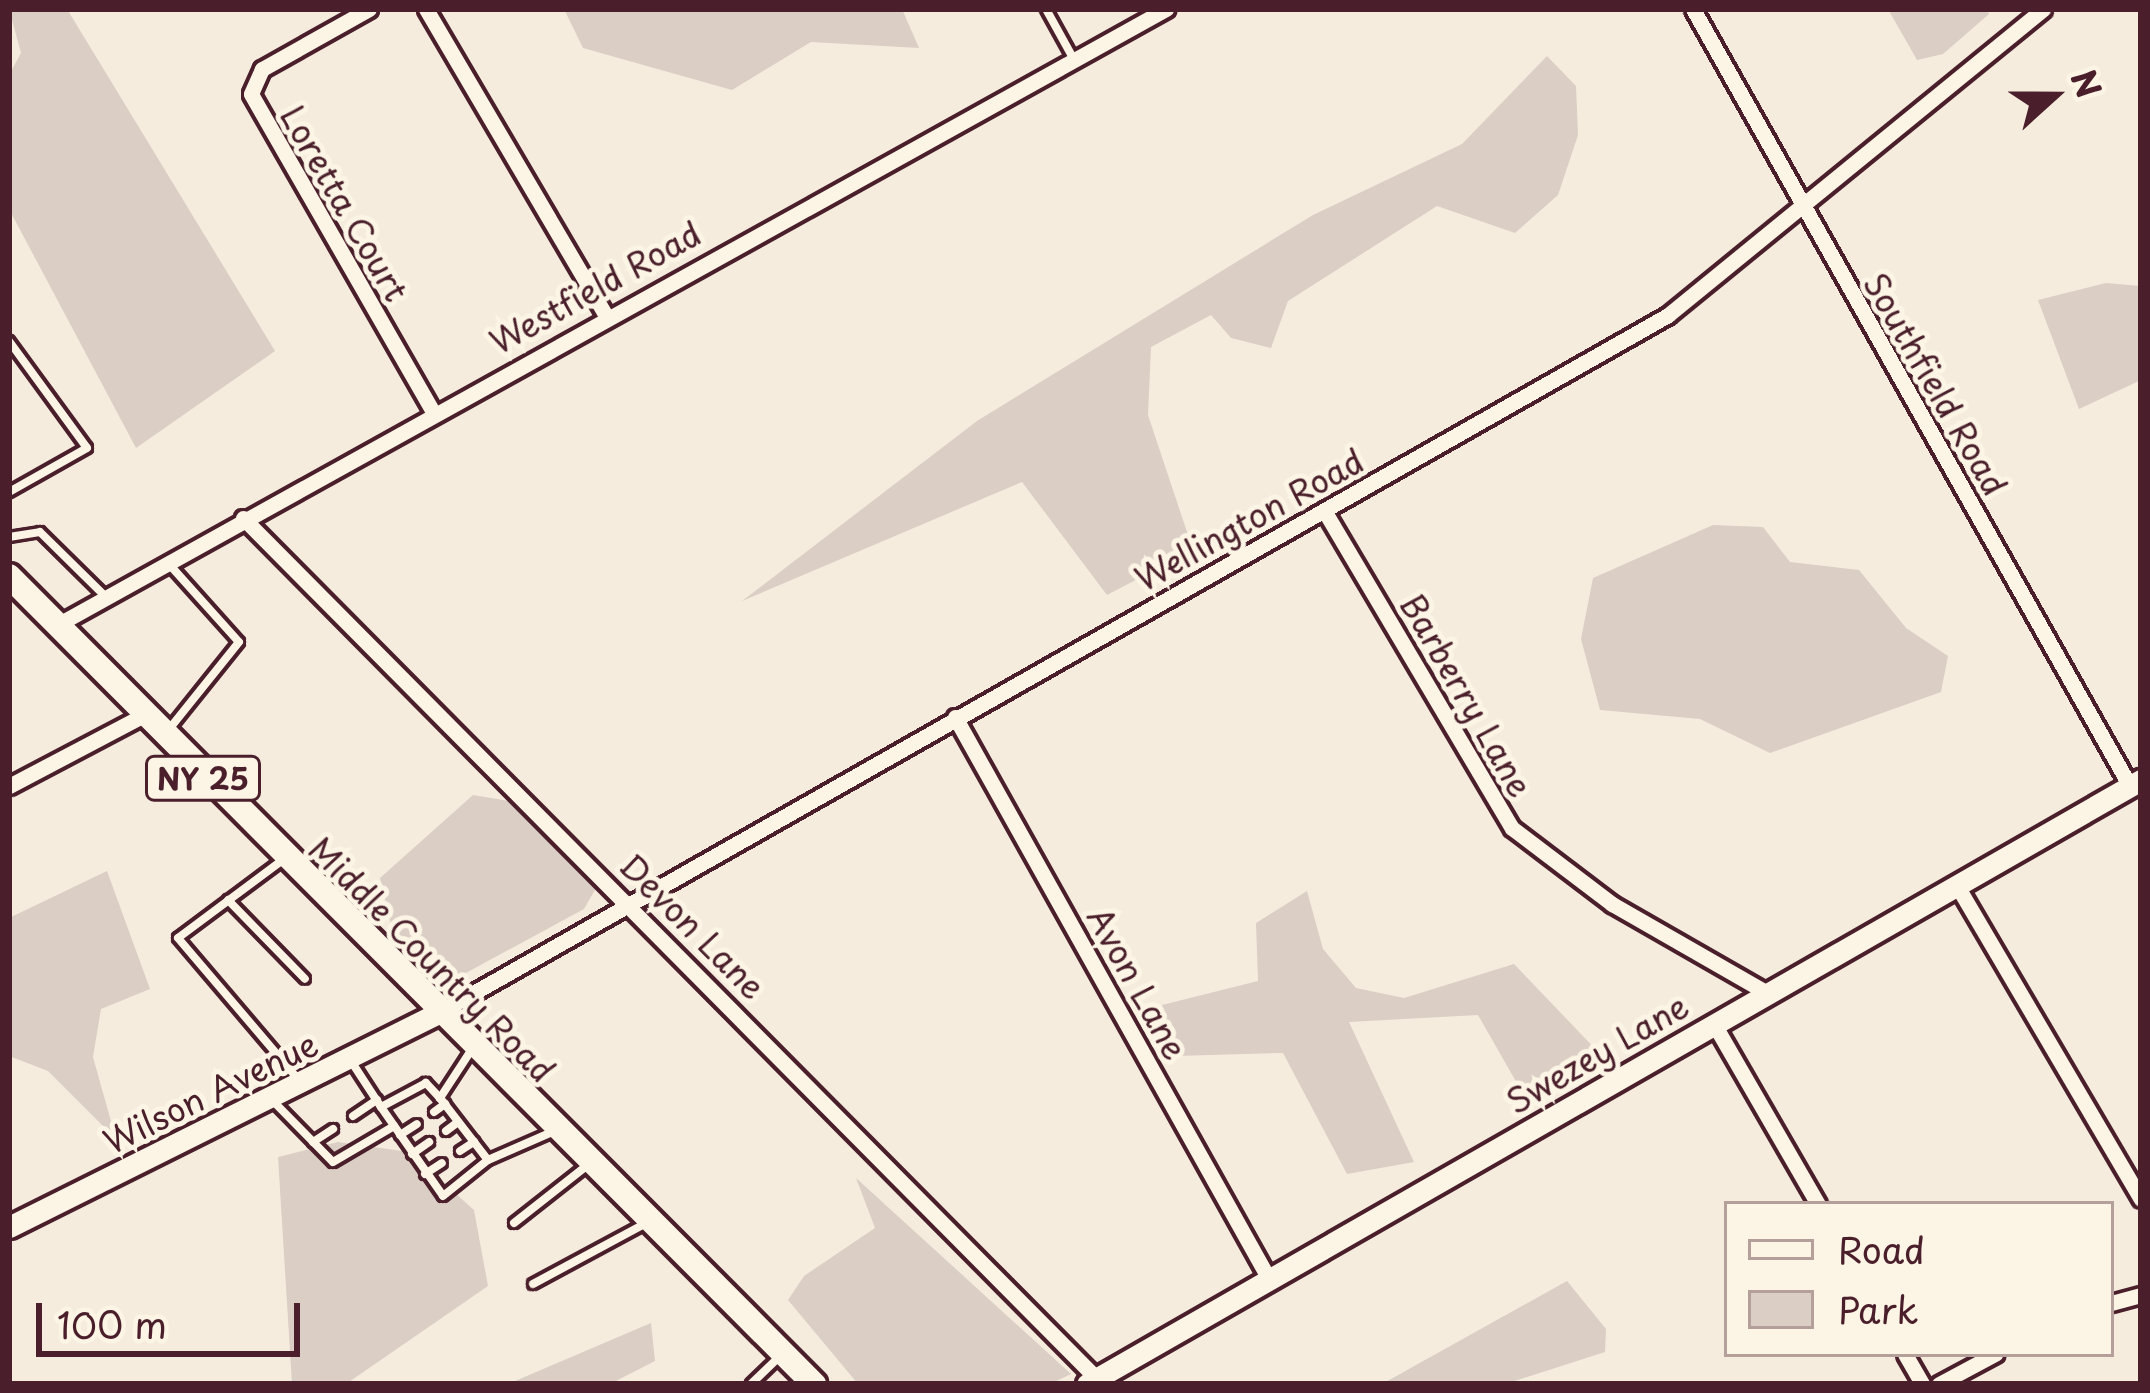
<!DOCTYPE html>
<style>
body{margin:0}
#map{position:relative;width:2150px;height:1393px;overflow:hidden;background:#f5ecde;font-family:"Playpen Sans",sans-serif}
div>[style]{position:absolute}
.green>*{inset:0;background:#dbcec4}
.roads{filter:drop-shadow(3px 0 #4a1f2b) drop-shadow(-3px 0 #4a1f2b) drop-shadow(0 3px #4a1f2b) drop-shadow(0 -3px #4a1f2b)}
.lane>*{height:8px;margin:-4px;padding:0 4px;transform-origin:4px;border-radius:4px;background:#fcf5e5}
.street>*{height:15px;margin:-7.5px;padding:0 7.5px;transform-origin:7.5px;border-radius:7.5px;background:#fcf5e5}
.secondary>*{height:21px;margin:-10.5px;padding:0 10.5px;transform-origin:10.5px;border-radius:10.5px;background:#fcf5e5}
.primary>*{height:24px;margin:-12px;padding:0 12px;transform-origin:12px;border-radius:12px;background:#fcf5e5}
span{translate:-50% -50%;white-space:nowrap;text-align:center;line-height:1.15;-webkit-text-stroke:10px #fcf5e5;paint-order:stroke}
.shield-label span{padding:3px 9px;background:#fcf5e5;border:3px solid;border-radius:9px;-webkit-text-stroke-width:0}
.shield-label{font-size:30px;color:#4a1f2b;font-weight:700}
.street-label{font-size:33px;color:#4a1f2b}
.frame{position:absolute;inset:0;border:12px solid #4a1f2b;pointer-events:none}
.legend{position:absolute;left:1724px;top:1201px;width:390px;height:156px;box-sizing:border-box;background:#fcf5e5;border:3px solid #b59f9b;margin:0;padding:15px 21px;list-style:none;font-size:36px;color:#4a1f2b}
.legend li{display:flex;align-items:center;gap:24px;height:60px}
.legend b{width:60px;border:3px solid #b59f9b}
.north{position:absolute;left:1994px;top:36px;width:120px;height:120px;-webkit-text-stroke:9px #fcf5e5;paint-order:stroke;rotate:69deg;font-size:33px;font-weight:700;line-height:48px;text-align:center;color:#4a1f2b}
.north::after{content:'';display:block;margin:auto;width:42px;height:54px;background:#4a1f2b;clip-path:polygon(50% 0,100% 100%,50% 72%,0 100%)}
.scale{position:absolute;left:36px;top:1303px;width:264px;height:54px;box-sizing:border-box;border:6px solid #4a1f2b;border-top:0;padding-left:15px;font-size:36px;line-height:42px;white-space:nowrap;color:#4a1f2b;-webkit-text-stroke:9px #fcf5e5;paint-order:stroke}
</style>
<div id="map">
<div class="green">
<div style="clip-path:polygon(9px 9px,67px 9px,275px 351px,136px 448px,9px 209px,9px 75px,21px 53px)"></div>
<div style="clip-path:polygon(564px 9px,902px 9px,919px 48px,811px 42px,732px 90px,583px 48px)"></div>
<div style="clip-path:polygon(1888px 9px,1987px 9px,1989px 14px,1943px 54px,1917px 60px)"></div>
<div style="clip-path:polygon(1547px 56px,1576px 86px,1578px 135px,1558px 195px,1515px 233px,1437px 206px,1288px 301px,1271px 348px,1231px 338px,1211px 315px,1151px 347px,1148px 415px,1193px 550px,1107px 595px,1022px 482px,742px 601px,977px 421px,1313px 215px,1462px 144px)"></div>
<div style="clip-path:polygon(2106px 283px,2141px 286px,2141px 380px,2079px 409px,2038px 300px)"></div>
<div style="clip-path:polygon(1713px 525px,1763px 527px,1790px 562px,1859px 570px,1906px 628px,1948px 656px,1941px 692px,1770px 753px,1700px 719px,1600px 710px,1581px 639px,1593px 578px)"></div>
<div style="clip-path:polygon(473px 795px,509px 801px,596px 888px,584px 909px,453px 980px,431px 977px,392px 929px,380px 878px)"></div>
<div style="clip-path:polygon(107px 871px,150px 989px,101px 1009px,93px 1057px,116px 1139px,48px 1071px,9px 1056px,9px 918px)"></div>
<div style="clip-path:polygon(1307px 891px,1323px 949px,1356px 988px,1404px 998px,1514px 964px,1603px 1057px,1522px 1092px,1478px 1015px,1349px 1022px,1414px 1162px,1347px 1174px,1283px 1053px,1176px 1056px,1162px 1005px,1258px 981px,1256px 923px)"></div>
<div style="clip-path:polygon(338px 1142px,409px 1152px,474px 1210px,488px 1286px,346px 1384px,292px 1384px,278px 1157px)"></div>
<div style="clip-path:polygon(856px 1178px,1071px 1374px,1050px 1384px,858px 1384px,788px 1300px,804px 1276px,875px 1228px)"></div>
<div style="clip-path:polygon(1567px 1281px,1606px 1329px,1605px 1352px,1505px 1384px,1382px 1384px)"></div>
<div style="clip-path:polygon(651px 1323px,655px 1361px,610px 1384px,508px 1384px)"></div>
</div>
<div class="roads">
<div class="lane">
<div style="left:1046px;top:9px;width:56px;rotate:61.1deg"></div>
<div style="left:9px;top:341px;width:132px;rotate:53.9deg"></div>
<div style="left:87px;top:448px;width:90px;rotate:150.6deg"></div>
<div style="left:9px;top:537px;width:31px;rotate:-9deg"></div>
<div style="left:40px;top:532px;width:91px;rotate:44.6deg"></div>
<div style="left:168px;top:563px;width:106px;rotate:48.1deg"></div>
<div style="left:239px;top:642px;width:110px;rotate:128.7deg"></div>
<div style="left:284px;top:859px;width:132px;rotate:143.3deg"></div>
<div style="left:178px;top:938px;width:184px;rotate:49.6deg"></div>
<div style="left:228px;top:900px;width:110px;rotate:45.7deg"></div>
<div style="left:472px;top:1049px;width:59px;rotate:123.1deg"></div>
<div style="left:440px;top:1098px;width:78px;rotate:52.3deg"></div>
<div style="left:488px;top:1160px;width:70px;rotate:-23.6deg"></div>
<div style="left:351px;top:1061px;width:55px;rotate:56.9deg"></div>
<div style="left:440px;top:1098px;width:21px;rotate:-133deg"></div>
<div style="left:426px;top:1083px;width:51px;rotate:151.9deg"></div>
<div style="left:381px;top:1107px;width:108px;rotate:55.1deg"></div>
<div style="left:443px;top:1196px;width:58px;rotate:-38.7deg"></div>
<div style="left:271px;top:1099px;width:88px;rotate:45.5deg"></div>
<div style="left:333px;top:1162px;width:71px;rotate:-30.5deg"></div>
<div style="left:434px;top:1112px;width:14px;rotate:-36deg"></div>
<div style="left:353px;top:1116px;width:29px;rotate:-34deg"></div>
<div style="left:446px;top:1131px;width:15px;rotate:-37deg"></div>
<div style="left:400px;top:1135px;width:20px;rotate:-33deg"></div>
<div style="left:313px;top:1142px;width:24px;rotate:-33deg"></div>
<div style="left:460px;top:1151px;width:17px;rotate:-33deg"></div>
<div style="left:412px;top:1154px;width:21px;rotate:-35deg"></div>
<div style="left:425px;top:1174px;width:20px;rotate:-33deg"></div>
<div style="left:514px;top:1223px;width:95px;rotate:-38.2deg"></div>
<div style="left:533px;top:1284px;width:131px;rotate:-28.3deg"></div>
<div style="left:751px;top:1384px;width:37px;rotate:-44deg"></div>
</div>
<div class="street">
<div style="left:369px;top:9px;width:123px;rotate:150.7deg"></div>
<div style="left:262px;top:69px;width:27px;rotate:114deg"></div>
<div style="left:251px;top:94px;width:364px;rotate:60.2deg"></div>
<div style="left:426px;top:9px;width:356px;rotate:59.6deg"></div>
<div style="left:1693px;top:9px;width:891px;rotate:60.65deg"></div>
<div style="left:1325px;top:512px;width:367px;rotate:59.4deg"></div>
<div style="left:1512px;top:828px;width:126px;rotate:37.2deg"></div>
<div style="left:1612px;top:904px;width:181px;rotate:29.8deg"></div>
<div style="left:243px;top:518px;width:1213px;rotate:45.23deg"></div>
<div style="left:57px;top:625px;width:1269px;rotate:-29.05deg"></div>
<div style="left:955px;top:717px;width:644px;rotate:60.81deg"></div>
<div style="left:9px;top:786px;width:150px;rotate:-27.8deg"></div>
<div style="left:1956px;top:884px;width:365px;rotate:59.6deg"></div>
<div style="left:438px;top:1013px;width:1414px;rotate:-29.57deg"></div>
<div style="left:1668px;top:315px;width:484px;rotate:-39.2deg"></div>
<div style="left:1714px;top:1024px;width:208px;rotate:60deg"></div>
<div style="left:2111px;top:1303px;width:31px;rotate:-15deg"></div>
<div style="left:1905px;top:1354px;width:34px;rotate:60deg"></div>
<div style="left:1939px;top:1384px;width:64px;rotate:-28.2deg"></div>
</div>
<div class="secondary">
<div style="left:9px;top:1227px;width:479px;rotate:-26.5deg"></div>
<div style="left:1087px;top:1384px;width:1215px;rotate:-29.82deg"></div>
</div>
<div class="primary">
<div style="left:9px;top:576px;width:1141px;rotate:45.11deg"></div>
</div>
</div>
<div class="shield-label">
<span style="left:203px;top:778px">NY 25</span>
</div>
<div class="street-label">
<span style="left:345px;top:203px;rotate:60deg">Loretta Court</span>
<span style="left:595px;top:287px;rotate:-29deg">Westfield Road</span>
<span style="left:1936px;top:384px;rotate:60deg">Southfield Road</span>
<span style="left:1249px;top:519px;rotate:-29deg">Wellington Road</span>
<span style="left:1467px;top:695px;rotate:60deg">Barberry Lane</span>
<span style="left:693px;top:926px;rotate:45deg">Devon Lane</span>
<span style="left:432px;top:959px;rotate:45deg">Middle Country Road</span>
<span style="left:1138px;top:983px;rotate:61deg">Avon Lane</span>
<span style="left:1597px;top:1053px;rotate:-30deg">Swezey Lane</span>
<span style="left:210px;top:1092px;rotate:-26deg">Wilson Avenue</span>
</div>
<div class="frame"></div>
<ul class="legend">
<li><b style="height:15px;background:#fcf5e5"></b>Road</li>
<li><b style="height:33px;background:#dbcec4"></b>Park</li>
</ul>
<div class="north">N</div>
<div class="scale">100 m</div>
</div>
